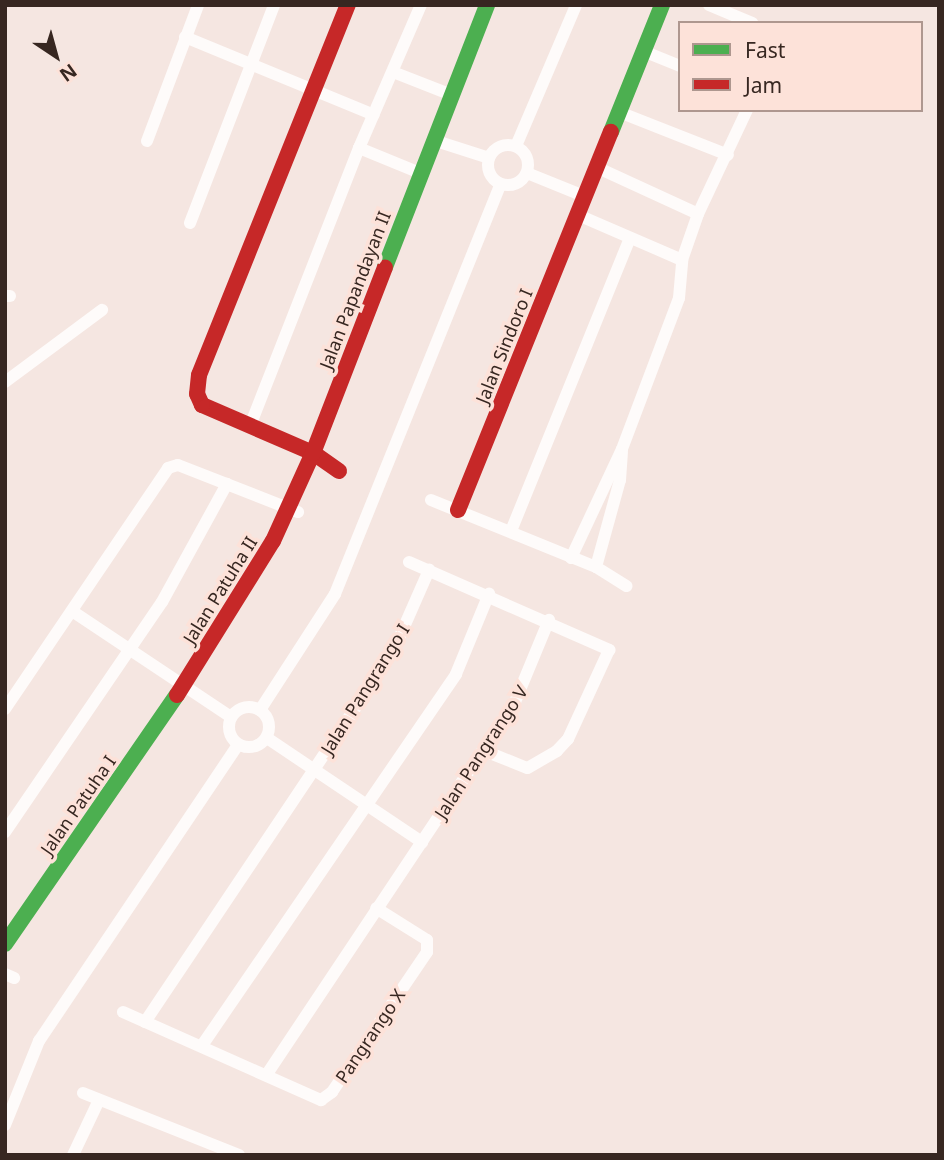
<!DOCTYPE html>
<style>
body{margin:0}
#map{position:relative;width:944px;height:1160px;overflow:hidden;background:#f5e6e1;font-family:"Noto Sans",sans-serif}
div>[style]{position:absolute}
.street>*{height:12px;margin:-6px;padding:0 6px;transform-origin:6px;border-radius:6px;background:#fefbfa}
.street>.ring{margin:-6px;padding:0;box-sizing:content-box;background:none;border:12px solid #fefbfa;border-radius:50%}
.fast>*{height:16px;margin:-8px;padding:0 8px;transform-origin:8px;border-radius:8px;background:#4caf50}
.jam>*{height:16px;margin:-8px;padding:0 8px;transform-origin:8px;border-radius:8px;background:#c62828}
span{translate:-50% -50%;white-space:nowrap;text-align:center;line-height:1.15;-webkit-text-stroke:7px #fde2d9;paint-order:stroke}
.street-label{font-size:18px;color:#372721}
.frame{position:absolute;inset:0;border:7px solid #372721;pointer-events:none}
.legend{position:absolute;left:678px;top:21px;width:245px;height:91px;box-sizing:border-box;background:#fde2d9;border:2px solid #ae978f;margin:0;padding:9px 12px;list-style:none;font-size:21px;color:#372721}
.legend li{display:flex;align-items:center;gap:14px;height:35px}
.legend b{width:35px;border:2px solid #ae978f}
.north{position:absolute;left:21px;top:21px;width:70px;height:70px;-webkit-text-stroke:5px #fde2d9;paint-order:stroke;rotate:144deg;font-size:19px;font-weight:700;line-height:28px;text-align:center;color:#372721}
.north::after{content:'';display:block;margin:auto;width:24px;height:32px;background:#372721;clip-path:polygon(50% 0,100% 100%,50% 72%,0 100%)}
</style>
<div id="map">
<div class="street">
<div style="left:709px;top:5px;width:47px;rotate:22.7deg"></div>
<div style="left:185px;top:37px;width:204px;rotate:22.4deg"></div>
<div style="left:643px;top:51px;width:40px;rotate:22deg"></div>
<div style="left:393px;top:72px;width:60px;rotate:21.4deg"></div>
<div style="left:619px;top:112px;width:117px;rotate:21.5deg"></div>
<div style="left:433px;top:140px;width:59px;rotate:17.8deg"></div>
<div style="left:147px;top:141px;width:145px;rotate:-69.4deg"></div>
<div class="ring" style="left:488px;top:145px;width:28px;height:28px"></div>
<div style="left:516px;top:146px;width:153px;rotate:-66.9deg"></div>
<div style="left:359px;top:148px;width:66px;rotate:22.3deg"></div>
<div style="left:596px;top:167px;width:112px;rotate:24.7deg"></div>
<div style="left:527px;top:173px;width:61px;rotate:22deg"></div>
<div style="left:578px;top:215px;width:113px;rotate:23.4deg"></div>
<div style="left:190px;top:223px;width:234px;rotate:-68.9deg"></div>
<div style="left:5px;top:296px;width:5px"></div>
<div style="left:5px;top:382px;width:121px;rotate:-36.6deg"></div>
<div style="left:250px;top:426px;width:299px;rotate:-68.6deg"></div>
<div style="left:359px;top:148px;width:156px;rotate:-66.6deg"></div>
<div style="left:431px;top:500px;width:178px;rotate:22.1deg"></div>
<div style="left:596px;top:567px;width:36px;rotate:32deg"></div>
<div style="left:511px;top:531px;width:316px;rotate:-67.9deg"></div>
<div style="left:571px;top:558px;width:120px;rotate:-64.9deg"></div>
<div style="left:622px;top:449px;width:161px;rotate:-69.3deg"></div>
<div style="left:679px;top:298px;width:38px;rotate:-85deg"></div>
<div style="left:682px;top:260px;width:49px;rotate:-70.8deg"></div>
<div style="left:698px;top:214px;width:115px;rotate:-64.8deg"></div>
<div style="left:409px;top:562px;width:219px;rotate:23.7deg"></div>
<div style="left:609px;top:650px;width:98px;rotate:114.7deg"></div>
<div style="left:568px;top:739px;width:16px;rotate:133deg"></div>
<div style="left:557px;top:751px;width:34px;rotate:150deg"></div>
<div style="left:527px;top:768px;width:45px;rotate:-158deg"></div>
<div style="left:596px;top:567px;width:90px;rotate:-74.6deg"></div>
<div style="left:620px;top:480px;width:28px;rotate:-86deg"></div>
<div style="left:72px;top:611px;width:191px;rotate:33.7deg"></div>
<div class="ring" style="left:229px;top:707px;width:28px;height:28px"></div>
<div style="left:5px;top:709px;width:291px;rotate:-55.9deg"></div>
<div style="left:168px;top:468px;width:10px;rotate:-17deg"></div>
<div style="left:178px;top:465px;width:129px;rotate:21.4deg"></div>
<div style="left:260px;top:710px;width:138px;rotate:-57.1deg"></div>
<div style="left:335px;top:594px;width:441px;rotate:-68deg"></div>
<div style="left:267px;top:738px;width:187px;rotate:33.9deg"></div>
<div style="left:5px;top:832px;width:278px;rotate:-55.7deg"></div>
<div style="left:162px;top:602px;width:135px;rotate:-61.2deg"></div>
<div style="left:5px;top:974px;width:10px;rotate:24deg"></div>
<div style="left:123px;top:1012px;width:217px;rotate:24deg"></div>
<div style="left:321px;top:1100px;width:14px;rotate:-36deg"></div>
<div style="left:332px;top:1092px;width:169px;rotate:-55.8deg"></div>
<div style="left:427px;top:952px;width:12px;rotate:-90deg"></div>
<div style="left:427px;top:940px;width:60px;rotate:-147.9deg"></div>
<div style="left:145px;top:1022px;width:445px;rotate:-56.2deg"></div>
<div style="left:393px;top:652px;width:90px;rotate:-66.3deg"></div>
<div style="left:203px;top:1044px;width:448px;rotate:-55.6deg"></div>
<div style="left:456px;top:674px;width:87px;rotate:-67.6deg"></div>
<div style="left:267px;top:1074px;width:447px;rotate:-56.3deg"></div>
<div style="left:515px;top:702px;width:89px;rotate:-67.5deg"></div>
<div style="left:83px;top:1093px;width:168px;rotate:21.7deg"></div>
<div style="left:5px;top:1125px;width:91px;rotate:-68deg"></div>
<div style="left:39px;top:1041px;width:357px;rotate:-56.1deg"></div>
<div style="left:73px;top:1155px;width:61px;rotate:-64.7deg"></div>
</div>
<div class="fast">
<div style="left:611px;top:132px;width:137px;rotate:-68.1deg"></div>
<div style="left:385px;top:267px;width:281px;rotate:-68.7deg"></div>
<div style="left:5px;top:944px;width:303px;rotate:-55.4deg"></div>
</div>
<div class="jam">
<div style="left:339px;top:471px;width:32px;rotate:-145deg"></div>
<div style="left:313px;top:453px;width:121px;rotate:-156.6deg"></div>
<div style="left:202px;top:405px;width:12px;rotate:-114deg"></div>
<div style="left:197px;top:394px;width:19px;rotate:-84deg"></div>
<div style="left:199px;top:375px;width:399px;rotate:-68.1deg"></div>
<div style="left:458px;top:510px;width:408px;rotate:-68deg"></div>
<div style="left:177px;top:695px;width:181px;rotate:-58.1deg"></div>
<div style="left:273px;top:541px;width:97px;rotate:-65.6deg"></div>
<div style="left:313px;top:453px;width:199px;rotate:-68.8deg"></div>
</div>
<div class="street-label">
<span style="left:355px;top:290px;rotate:-69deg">Jalan Papandayan II</span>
<span style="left:504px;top:346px;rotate:-68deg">Jalan Sindoro I</span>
<span style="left:220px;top:590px;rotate:-58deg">Jalan Patuha II</span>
<span style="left:365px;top:689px;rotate:-58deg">Jalan Pangrango I</span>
<span style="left:481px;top:752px;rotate:-57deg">Jalan Pangrango V</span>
<span style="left:78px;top:805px;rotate:-55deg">Jalan Patuha I</span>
<span style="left:370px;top:1036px;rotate:-56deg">Pangrango X</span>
</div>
<div class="frame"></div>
<ul class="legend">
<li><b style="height:9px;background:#4caf50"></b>Fast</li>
<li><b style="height:9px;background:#c62828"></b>Jam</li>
</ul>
<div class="north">N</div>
</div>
